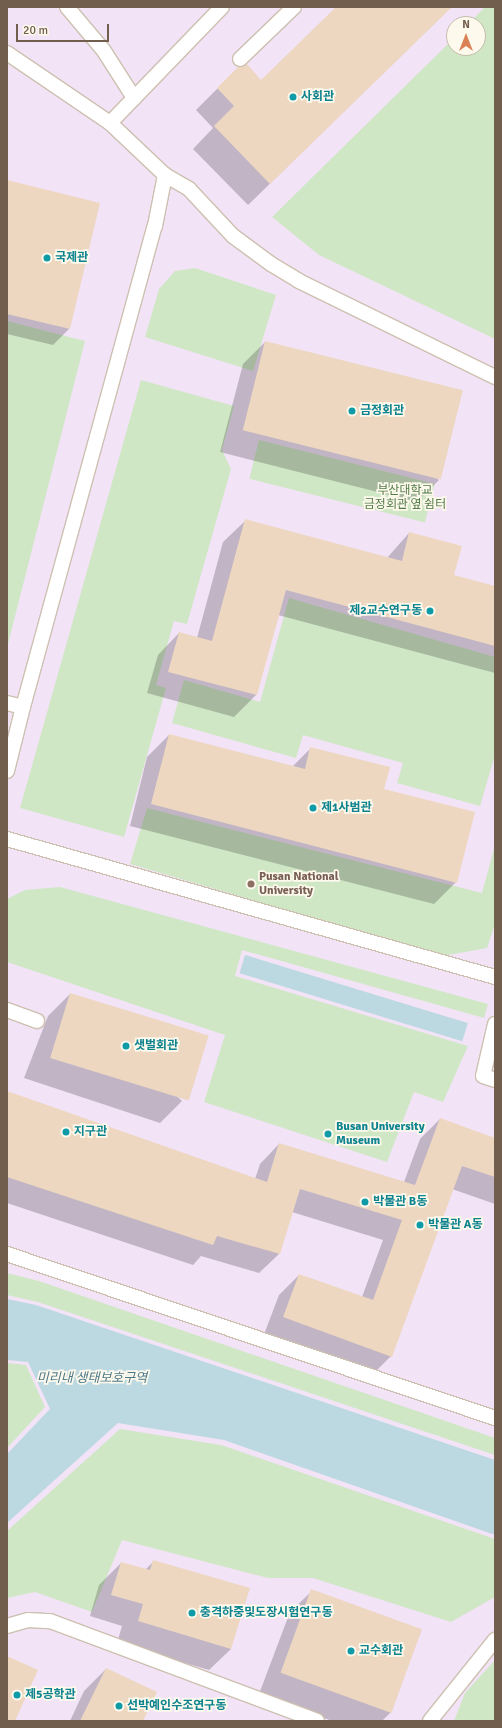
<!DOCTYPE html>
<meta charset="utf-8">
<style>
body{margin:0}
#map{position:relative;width:502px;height:1728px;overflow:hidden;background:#faf5e6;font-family:Signika,"Noto Sans KR",sans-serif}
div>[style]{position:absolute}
.education>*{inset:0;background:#f2e3f7}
.green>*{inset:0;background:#d0e7c6;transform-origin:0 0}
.water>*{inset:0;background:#bcd9e2;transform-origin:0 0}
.shadow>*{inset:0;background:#0003}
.building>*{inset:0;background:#eed7c0;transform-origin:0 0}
.roads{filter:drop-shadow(1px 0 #cdc0b0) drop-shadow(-1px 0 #cdc0b0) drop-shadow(0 1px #cdc0b0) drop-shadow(0 -1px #cdc0b0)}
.service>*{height:14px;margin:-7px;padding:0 7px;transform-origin:7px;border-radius:7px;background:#fff}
.dots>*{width:11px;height:11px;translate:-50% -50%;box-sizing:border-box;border:2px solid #fdf9ec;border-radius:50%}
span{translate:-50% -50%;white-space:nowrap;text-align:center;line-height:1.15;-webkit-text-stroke:3.5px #fdf9ec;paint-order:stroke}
.culture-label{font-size:12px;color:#0d838f;font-weight:700}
.left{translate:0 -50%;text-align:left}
.right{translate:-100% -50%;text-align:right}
.park-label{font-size:12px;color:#537c49}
.education-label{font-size:12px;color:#785e54;font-weight:700}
.water-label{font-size:13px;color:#4c798a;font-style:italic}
.frame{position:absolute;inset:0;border:8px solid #725e4d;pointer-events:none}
.north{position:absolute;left:446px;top:16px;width:40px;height:40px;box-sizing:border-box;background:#fdf9ec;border:1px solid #c5bbac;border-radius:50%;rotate:0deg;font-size:11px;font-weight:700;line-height:16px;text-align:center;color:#725e4d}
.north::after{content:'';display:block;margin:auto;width:14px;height:18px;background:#da8156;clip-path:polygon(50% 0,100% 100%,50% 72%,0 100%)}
.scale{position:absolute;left:16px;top:24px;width:93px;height:18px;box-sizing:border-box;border:2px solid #725e4d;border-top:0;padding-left:5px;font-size:12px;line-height:14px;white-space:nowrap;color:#725e4d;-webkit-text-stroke:3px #fdf9ec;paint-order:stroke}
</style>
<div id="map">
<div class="education">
<div style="clip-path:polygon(evenodd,7px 7px,495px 7px,495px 1721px,7px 1721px,7px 7px,454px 24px,478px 24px,478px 48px,454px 48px,454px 24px)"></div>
</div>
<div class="green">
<div style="clip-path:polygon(485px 7px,495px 7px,495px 339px,319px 255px,272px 217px,454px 38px,454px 48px,478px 48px,478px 24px,468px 24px)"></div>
<div style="clip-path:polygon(195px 268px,276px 295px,253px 371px,145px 337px,159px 289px,175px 271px)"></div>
<div style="clip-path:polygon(7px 321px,85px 341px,7px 648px)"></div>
<div style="clip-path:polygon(141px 380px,234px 406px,222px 450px,231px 469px,187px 624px,174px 621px,156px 685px,166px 688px,124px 837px,20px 808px)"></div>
<div style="left:259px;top:440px;width:181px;height:40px;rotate:14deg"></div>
<div style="clip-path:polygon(289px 598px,495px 657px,495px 755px,480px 806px,397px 783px,403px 763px,303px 735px,296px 758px,172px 723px,184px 680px,260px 702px)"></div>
<div style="clip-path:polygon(147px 808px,482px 893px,495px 845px,495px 924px,487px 948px,443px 956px,130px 864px)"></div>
<div style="clip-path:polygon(60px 887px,488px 1004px,484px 1018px,242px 950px,235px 976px,468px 1046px,443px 1102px,414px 1092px,387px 1162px,204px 1102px,225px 1035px,7px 962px,7px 899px,25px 890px)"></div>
<div style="clip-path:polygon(7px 1273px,39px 1281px,495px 1438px,495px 1455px,38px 1302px,7px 1295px)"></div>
<div style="clip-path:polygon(7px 1363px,26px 1365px,45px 1407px,7px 1448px)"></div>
<div style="clip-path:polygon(120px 1429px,221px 1445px,495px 1539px,495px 1597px,451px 1622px,313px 1578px,268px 1578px,122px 1540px,92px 1612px,35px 1592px,7px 1598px,7px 1531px)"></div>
<div style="clip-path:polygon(495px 1660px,495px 1721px,454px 1721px,465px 1693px)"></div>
</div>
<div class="water">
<div style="left:245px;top:955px;width:233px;height:19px;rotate:17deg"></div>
<div style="clip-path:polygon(7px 1299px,36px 1305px,495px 1460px,495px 1535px,224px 1440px,118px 1423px,7px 1523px,7px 1454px,50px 1409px,28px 1362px,7px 1360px)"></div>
</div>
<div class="shadow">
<div style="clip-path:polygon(337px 7px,451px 7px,248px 205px,193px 149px,213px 128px,196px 110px,238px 68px,261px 81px)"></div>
<div style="clip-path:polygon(7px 181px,69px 329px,53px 345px,7px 334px)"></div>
<div style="clip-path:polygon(265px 342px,439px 480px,417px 502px,220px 452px,243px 364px)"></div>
<div style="clip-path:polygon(245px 521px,387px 558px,409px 533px,452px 576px,495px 587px,495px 673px,278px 615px,256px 695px,234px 717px,147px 693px,158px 655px,179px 633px,197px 638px,223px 542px)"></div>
<div style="clip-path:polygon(169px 735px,292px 767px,311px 748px,383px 790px,456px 882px,434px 904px,130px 826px,147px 757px)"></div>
<div style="clip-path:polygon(70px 994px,182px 1101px,160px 1123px,24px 1078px,48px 1016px)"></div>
<div style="clip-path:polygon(7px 1092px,255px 1179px,260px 1164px,279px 1144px,404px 1182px,420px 1139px,440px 1119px,495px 1139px,495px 1204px,452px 1189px,391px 1356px,371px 1376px,263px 1337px,279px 1295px,299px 1275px,362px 1297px,383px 1240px,292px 1212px,279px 1254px,259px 1273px,201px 1256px,193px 1265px,7px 1203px)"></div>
<div style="clip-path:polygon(154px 1561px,231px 1649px,209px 1670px,117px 1643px,122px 1626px,90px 1616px,99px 1585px,121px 1563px,145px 1570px)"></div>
<div style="clip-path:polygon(312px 1591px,421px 1631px,390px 1713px,382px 1721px,332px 1721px,259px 1694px,290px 1612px)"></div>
<div style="clip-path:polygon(106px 1669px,142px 1721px,70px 1721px,84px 1691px)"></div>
</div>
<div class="building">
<div style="clip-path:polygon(336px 7px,452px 7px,270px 184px,214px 126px,234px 106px,217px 88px,238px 67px,247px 64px,261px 80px)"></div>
<div style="clip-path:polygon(7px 180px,100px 203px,70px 329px,7px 314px)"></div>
<div style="left:265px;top:341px;width:204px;height:92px;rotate:14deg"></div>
<div style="clip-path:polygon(245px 519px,402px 561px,409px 532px,462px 546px,454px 575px,495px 586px,495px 646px,286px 590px,257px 695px,168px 672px,179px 632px,212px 641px)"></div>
<div style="clip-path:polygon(169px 734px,305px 769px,310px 747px,390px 767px,384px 789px,475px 812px,457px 883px,151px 804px)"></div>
<div style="left:70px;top:993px;width:145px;height:68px;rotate:17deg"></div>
<div style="clip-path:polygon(7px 1091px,267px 1182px,279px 1143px,415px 1185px,440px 1118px,495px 1138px,495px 1177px,462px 1166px,392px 1357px,283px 1317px,299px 1274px,373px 1300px,402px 1220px,300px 1189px,280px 1254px,217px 1236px,213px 1245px,7px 1177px)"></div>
<div style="clip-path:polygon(153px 1560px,250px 1588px,231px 1649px,138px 1621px,143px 1604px,111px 1595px,121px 1562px,150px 1570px)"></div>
<div style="left:311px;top:1589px;width:118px;height:89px;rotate:20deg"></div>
<div style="clip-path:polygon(7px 1656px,38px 1670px,15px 1721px,7px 1721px)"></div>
<div style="clip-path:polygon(106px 1668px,157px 1692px,143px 1721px,80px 1721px)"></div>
</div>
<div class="roads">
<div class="service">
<div style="left:67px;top:7px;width:57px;rotate:49.9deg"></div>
<div style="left:104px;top:51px;width:56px;rotate:57.4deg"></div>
<div style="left:7px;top:53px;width:125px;rotate:34.2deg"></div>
<div style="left:110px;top:123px;width:76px;rotate:43.4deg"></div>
<div style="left:165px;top:175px;width:28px;rotate:30deg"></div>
<div style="left:189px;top:189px;width:64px;rotate:46.9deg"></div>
<div style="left:233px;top:236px;width:47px;rotate:36.4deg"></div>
<div style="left:271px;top:264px;width:33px;rotate:31deg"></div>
<div style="left:299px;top:281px;width:218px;rotate:26.1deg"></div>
<div style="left:240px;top:59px;width:75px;rotate:-43.9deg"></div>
<div style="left:110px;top:123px;width:161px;rotate:-46deg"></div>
<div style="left:7px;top:703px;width:16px;rotate:14deg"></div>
<div style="left:23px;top:707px;width:499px;rotate:-74.7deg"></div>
<div style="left:155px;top:226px;width:52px;rotate:-78.9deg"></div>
<div style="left:7px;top:771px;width:66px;rotate:-76deg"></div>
<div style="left:7px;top:839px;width:507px;rotate:15.79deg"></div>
<div style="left:7px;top:1010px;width:32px;rotate:20deg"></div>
<div style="left:495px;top:1024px;width:53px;rotate:103deg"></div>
<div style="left:483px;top:1076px;width:13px;rotate:18deg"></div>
<div style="left:7px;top:1254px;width:515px;rotate:18.58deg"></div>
<div style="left:7px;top:1626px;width:22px;rotate:-16deg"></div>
<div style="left:28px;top:1620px;width:22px;rotate:3deg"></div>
<div style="left:50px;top:1621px;width:285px;rotate:20.5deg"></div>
<div style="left:430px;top:1721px;width:104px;rotate:-51.3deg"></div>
</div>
</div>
<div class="dots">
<div style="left:293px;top:97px;background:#0f9aa8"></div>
<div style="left:47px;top:258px;background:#0f9aa8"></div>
<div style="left:352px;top:411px;background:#0f9aa8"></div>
<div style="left:430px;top:611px;background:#0f9aa8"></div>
<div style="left:313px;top:808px;background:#0f9aa8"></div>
<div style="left:251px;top:884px;background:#8d6e63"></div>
<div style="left:126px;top:1046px;background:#0f9aa8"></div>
<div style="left:66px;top:1132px;background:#0f9aa8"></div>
<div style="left:328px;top:1134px;background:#0f9aa8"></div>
<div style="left:365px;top:1202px;background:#0f9aa8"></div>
<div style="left:420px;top:1225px;background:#0f9aa8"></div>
<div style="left:192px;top:1613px;background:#0f9aa8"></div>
<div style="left:351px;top:1651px;background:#0f9aa8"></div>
<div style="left:17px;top:1695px;background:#0f9aa8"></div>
<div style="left:119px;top:1706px;background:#0f9aa8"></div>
</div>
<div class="culture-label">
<span class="left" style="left:301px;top:97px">사회관</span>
<span class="left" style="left:55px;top:258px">국제관</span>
<span class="left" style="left:360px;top:411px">금정회관</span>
<span class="right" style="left:422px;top:611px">제2교수연구동</span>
<span class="left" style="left:321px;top:808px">제1사범관</span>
<span class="left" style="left:134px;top:1046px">샛벌회관</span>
<span class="left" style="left:336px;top:1134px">Busan University<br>Museum</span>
<span class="left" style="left:74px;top:1132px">지구관</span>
<span class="left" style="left:373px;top:1202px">박물관 B동</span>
<span class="left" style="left:428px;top:1225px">박물관 A동</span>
<span class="left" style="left:200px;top:1613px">충격하중및도장시험연구동</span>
<span class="left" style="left:359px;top:1651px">교수회관</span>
<span class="left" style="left:25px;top:1695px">제5공학관</span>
<span class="left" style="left:127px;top:1706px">선박예인수조연구동</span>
</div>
<div class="park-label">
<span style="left:405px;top:498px">부산대학교<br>금정회관 옆 쉼터</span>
</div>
<div class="education-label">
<span class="left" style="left:259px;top:884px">Pusan National<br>University</span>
</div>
<div class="water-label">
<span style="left:92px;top:1378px">미리내 생태보호구역</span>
</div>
<div class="frame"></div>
<div class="north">N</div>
<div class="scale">20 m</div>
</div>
